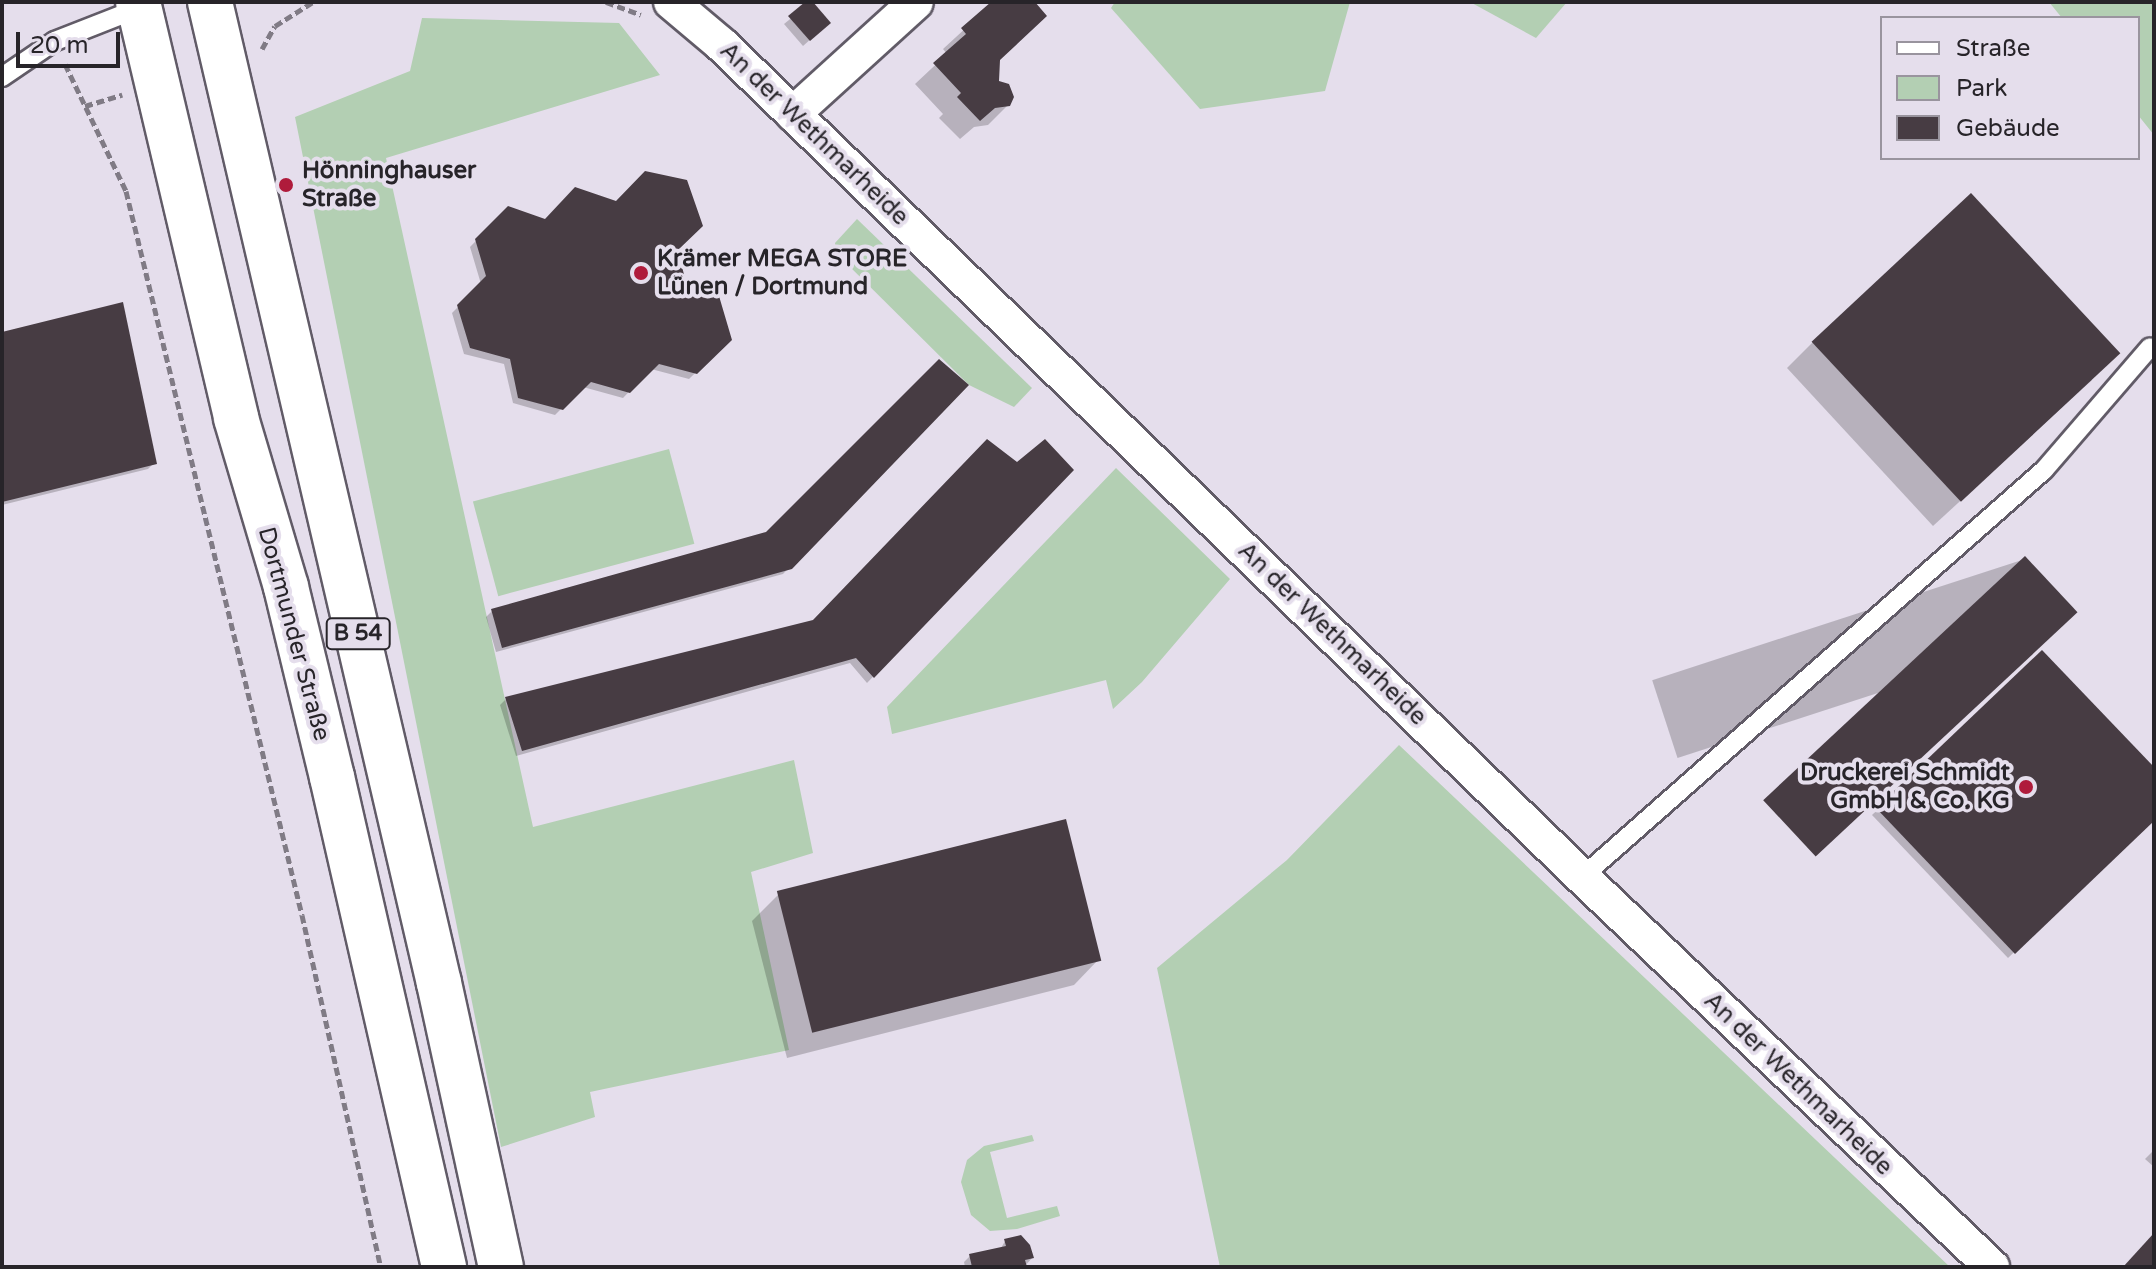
<!DOCTYPE html>
<meta charset="utf-8">
<style>
body{margin:0}
#map{position:relative;width:2156px;height:1269px;overflow:hidden;background:#e5deec;font-family:"Varela Round",sans-serif}
div>[style]{position:absolute}
.green>*{inset:0;background:#b3cfb3;transform-origin:0 0}
.shadow>*{inset:0;background:#0003;transform-origin:0 0}
.building>*{inset:0;background:#473c43;transform-origin:0 0}
.path>*{height:5px;margin-top:-2.5px;transform-origin:0;background:repeating-linear-gradient(90deg,#807b85 0 8px,transparent 0 12px)}
.roads{filter:drop-shadow(2px 0 #615b67) drop-shadow(-2px 0 #615b67) drop-shadow(0 2px #615b67) drop-shadow(0 -2px #615b67)}
.service>*{height:18px;margin:-9px;padding:0 9px;transform-origin:9px;border-radius:9px;background:#fff}
.minor>*{height:34px;margin:-17px;padding:0 17px;transform-origin:17px;border-radius:17px;background:#fff}
.primary>*{height:44px;margin:-22px;padding:0 22px;transform-origin:22px;border-radius:22px;background:#fff}
.dots>*{width:22px;height:22px;translate:-50% -50%;box-sizing:border-box;border:4px solid #e5deec;border-radius:50%}
span{translate:-50% -50%;white-space:nowrap;text-align:center;line-height:1.15;-webkit-text-stroke:8px #e5deec;paint-order:stroke}
.shield-label span{padding:2px 6px;background:#e5deec;border:2px solid;border-radius:6px;-webkit-text-stroke-width:0}
.shield-label{font-size:22px;color:#272429;font-weight:700}
.street-label{font-size:24px;color:#272429}
.poi-label{font-size:24px;color:#272429;font-weight:700}
.left{translate:0 -50%;text-align:left}
.right{translate:-100% -50%;text-align:right}
.frame{position:absolute;inset:0;border:4px solid #272429;pointer-events:none}
.legend{position:absolute;left:1880px;top:16px;width:260px;height:144px;box-sizing:border-box;background:#e5deec;border:2px solid #99949e;margin:0;padding:10px 14px;list-style:none;font-size:24px;color:#272429}
.legend li{display:flex;align-items:center;gap:16px;height:40px}
.legend b{width:40px;border:2px solid #99949e}
.scale{position:absolute;left:16px;top:32px;width:104px;height:36px;box-sizing:border-box;border:4px solid #272429;border-top:0;padding-left:10px;font-size:24px;line-height:28px;white-space:nowrap;color:#272429;-webkit-text-stroke:6px #e5deec;paint-order:stroke}
</style>
<div id="map">
<div class="green">
<div style="clip-path:polygon(1115px 2px,1350px 2px,1325px 91px,1200px 109px,1111px 8px)"></div>
<div style="clip-path:polygon(1470px 2px,1567px 2px,1536px 38px)"></div>
<div style="clip-path:polygon(2049px 2px,2154px 2px,2154px 135px,2138px 115px,2138px 18px,2062px 18px)"></div>
<div style="clip-path:polygon(422px 18px,619px 23px,660px 75px,386px 158px,533px 827px,794px 760px,813px 853px,751px 872px,789px 1050px,590px 1092px,595px 1117px,501px 1147px,295px 117px,410px 71px)"></div>
<div style="clip-path:polygon(857px 219px,1032px 388px,1014px 407px,969px 385px,836px 253px,835px 243px)"></div>
<div style="left:669px;top:449px;width:98px;height:203px;rotate:75deg"></div>
<div style="clip-path:polygon(1116px 468px,1230px 579px,1142px 682px,1113px 709px,1106px 680px,892px 734px,887px 707px)"></div>
<div style="clip-path:polygon(1399px 745px,1950px 1267px,1220px 1267px,1157px 968px,1287px 860px)"></div>
<div style="clip-path:polygon(1032px 1135px,1034px 1141px,990px 1152px,1007px 1218px,1057px 1206px,1060px 1216px,1017px 1229px,990px 1231px,971px 1215px,961px 1182px,967px 1160px,984px 1146px)"></div>
</div>
<div class="shadow">
<div style="clip-path:polygon(811px 2px,822px 29px,803px 46px,784px 24px)"></div>
<div style="clip-path:polygon(994px 2px,1032px 2px,998px 60px,997px 83px,1008px 105px,988px 125px,974px 127px,960px 139px,939px 118px,943px 114px,915px 84px,947px 54px,943px 49px)"></div>
<div style="clip-path:polygon(508px 208px,545px 221px,676px 250px,685px 289px,730px 339px,689px 379px,651px 369px,623px 398px,583px 387px,555px 415px,513px 403px,504px 364px,464px 354px,452px 313px,481px 284px,470px 247px)"></div>
<div style="clip-path:polygon(2px 334px,154px 463px,148px 469px,2px 505px)"></div>
<div style="clip-path:polygon(1813px 342px,2092px 380px,1933px 526px,1787px 368px)"></div>
<div style="clip-path:polygon(966px 385px,783px 574px,496px 652px,486px 617px,492px 611px,767px 534px)"></div>
<div style="clip-path:polygon(1017px 465px,1072px 470px,867px 683px,850px 663px,516px 756px,500px 705px,506px 699px,814px 622px)"></div>
<div style="left:2025px;top:559px;width:82px;height:392px;rotate:72deg"></div>
<div style="clip-path:polygon(2042px 652px,2154px 770px,2154px 819px,2008px 958px,1872px 815px)"></div>
<div style="clip-path:polygon(778px 895px,1099px 959px,1074px 985px,787px 1058px,752px 921px)"></div>
<div style="clip-path:polygon(2154px 1150px,2154px 1167px,2145px 1159px)"></div>
<div style="clip-path:polygon(1005px 1241px,1032px 1258px,1024px 1267px,965px 1267px,964px 1262px,970px 1256px,1000px 1250px)"></div>
</div>
<div class="building">
<div style="clip-path:polygon(805px 2px,813px 2px,831px 23px,810px 41px,788px 16px)"></div>
<div style="clip-path:polygon(991px 2px,1035px 2px,1047px 16px,1000px 60px,999px 81px,1009px 84px,1014px 97px,1010px 106px,995px 108px,980px 121px,957px 97px,961px 93px,933px 63px,966px 34px,961px 28px)"></div>
<div style="clip-path:polygon(645px 171px,687px 180px,703px 226px,678px 250px,687px 287px,719px 296px,732px 340px,697px 374px,659px 364px,630px 393px,591px 382px,563px 410px,518px 398px,510px 359px,470px 348px,457px 305px,486px 276px,475px 239px,508px 206px,545px 219px,575px 187px,616px 201px)"></div>
<div style="left:1971px;top:193px;width:219px;height:218px;rotate:47deg"></div>
<div style="clip-path:polygon(123px 302px,157px 464px,2px 502px,2px 332px)"></div>
<div style="clip-path:polygon(939px 359px,969px 385px,792px 569px,502px 648px,491px 609px,766px 532px)"></div>
<div style="clip-path:polygon(987px 439px,1017px 462px,1045px 439px,1074px 470px,874px 678px,856px 658px,522px 751px,505px 697px,813px 620px)"></div>
<div style="left:2025px;top:556px;width:77px;height:358px;rotate:47deg"></div>
<div style="clip-path:polygon(2042px 650px,2154px 767px,2154px 821px,2015px 954px,1876px 808px)"></div>
<div style="left:1066px;top:819px;width:146px;height:298px;rotate:76deg"></div>
<div style="clip-path:polygon(2154px 1233px,2154px 1267px,2123px 1267px)"></div>
<div style="clip-path:polygon(1021px 1235px,1030px 1245px,1034px 1258px,1025px 1260px,1027px 1267px,972px 1267px,969px 1254px,1006px 1246px,1004px 1239px)"></div>
</div>
<div class="path">
<div style="left:606px;top:2px;width:37px;rotate:20deg"></div>
<div style="left:262px;top:49px;width:26px;rotate:-61deg"></div>
<div style="left:275px;top:26px;width:45px;rotate:-32.3deg"></div>
<div style="left:65px;top:64px;width:141px;rotate:64.3deg"></div>
<div style="left:126px;top:191px;width:745px;rotate:76.34deg"></div>
<div style="left:302px;top:915px;width:361px;rotate:77.4deg"></div>
<div style="left:85px;top:106px;width:39px;rotate:-17deg"></div>
</div>
<div class="roads">
<div class="service">
<div style="left:2px;top:77px;width:64px;rotate:-34.2deg"></div>
<div style="left:55px;top:41px;width:90px;rotate:-21.4deg"></div>
<div style="left:1582px;top:877px;width:616px;rotate:-41.38deg"></div>
<div style="left:2044px;top:470px;width:162px;rotate:-49.2deg"></div>
</div>
<div class="minor">
<div style="left:671px;top:2px;width:67px;rotate:40.1deg"></div>
<div style="left:722px;top:45px;width:1197px;rotate:44.05deg"></div>
<div style="left:1582px;top:877px;width:566px;rotate:43.57deg"></div>
<div style="left:793px;top:114px;width:166px;rotate:-42.3deg"></div>
</div>
<div class="primary">
<div style="left:138px;top:2px;width:427px;rotate:76.7deg"></div>
<div style="left:236px;top:418px;width:176px;rotate:73.5deg"></div>
<div style="left:286px;top:587px;width:195px;rotate:76.4deg"></div>
<div style="left:332px;top:777px;width:503px;rotate:77.12deg"></div>
<div style="left:210px;top:2px;width:1007px;rotate:76.86deg"></div>
<div style="left:439px;top:983px;width:291px;rotate:77.7deg"></div>
</div>
</div>
<div class="dots">
<div style="left:286px;top:185px;background:#af1b3b"></div>
<div style="left:641px;top:273px;background:#af1b3b"></div>
<div style="left:2026px;top:787px;background:#af1b3b"></div>
</div>
<div class="shield-label">
<span style="left:358px;top:634px">B 54</span>
</div>
<div class="street-label">
<span style="left:814px;top:134px;rotate:44deg">An der Wethmarheide</span>
<span style="left:294px;top:634px;rotate:75deg">Dortmunder Straße</span>
<span style="left:1332px;top:634px;rotate:44deg">An der Wethmarheide</span>
<span style="left:1798px;top:1084px;rotate:44deg">An der Wethmarheide</span>
</div>
<div class="poi-label">
<span class="left" style="left:302px;top:185px">Hönninghauser<br>Straße</span>
<span class="left" style="left:657px;top:273px">Krämer MEGA STORE<br>Lünen / Dortmund</span>
<span class="right" style="left:2010px;top:787px">Druckerei Schmidt<br>GmbH &amp; Co. KG</span>
</div>
<div class="frame"></div>
<ul class="legend">
<li><b style="height:10px;background:#fff"></b>Straße</li>
<li><b style="height:22px;background:#b3cfb3"></b>Park</li>
<li><b style="height:22px;background:#473c43"></b>Gebäude</li>
</ul>
<div class="scale">20 m</div>
</div>
